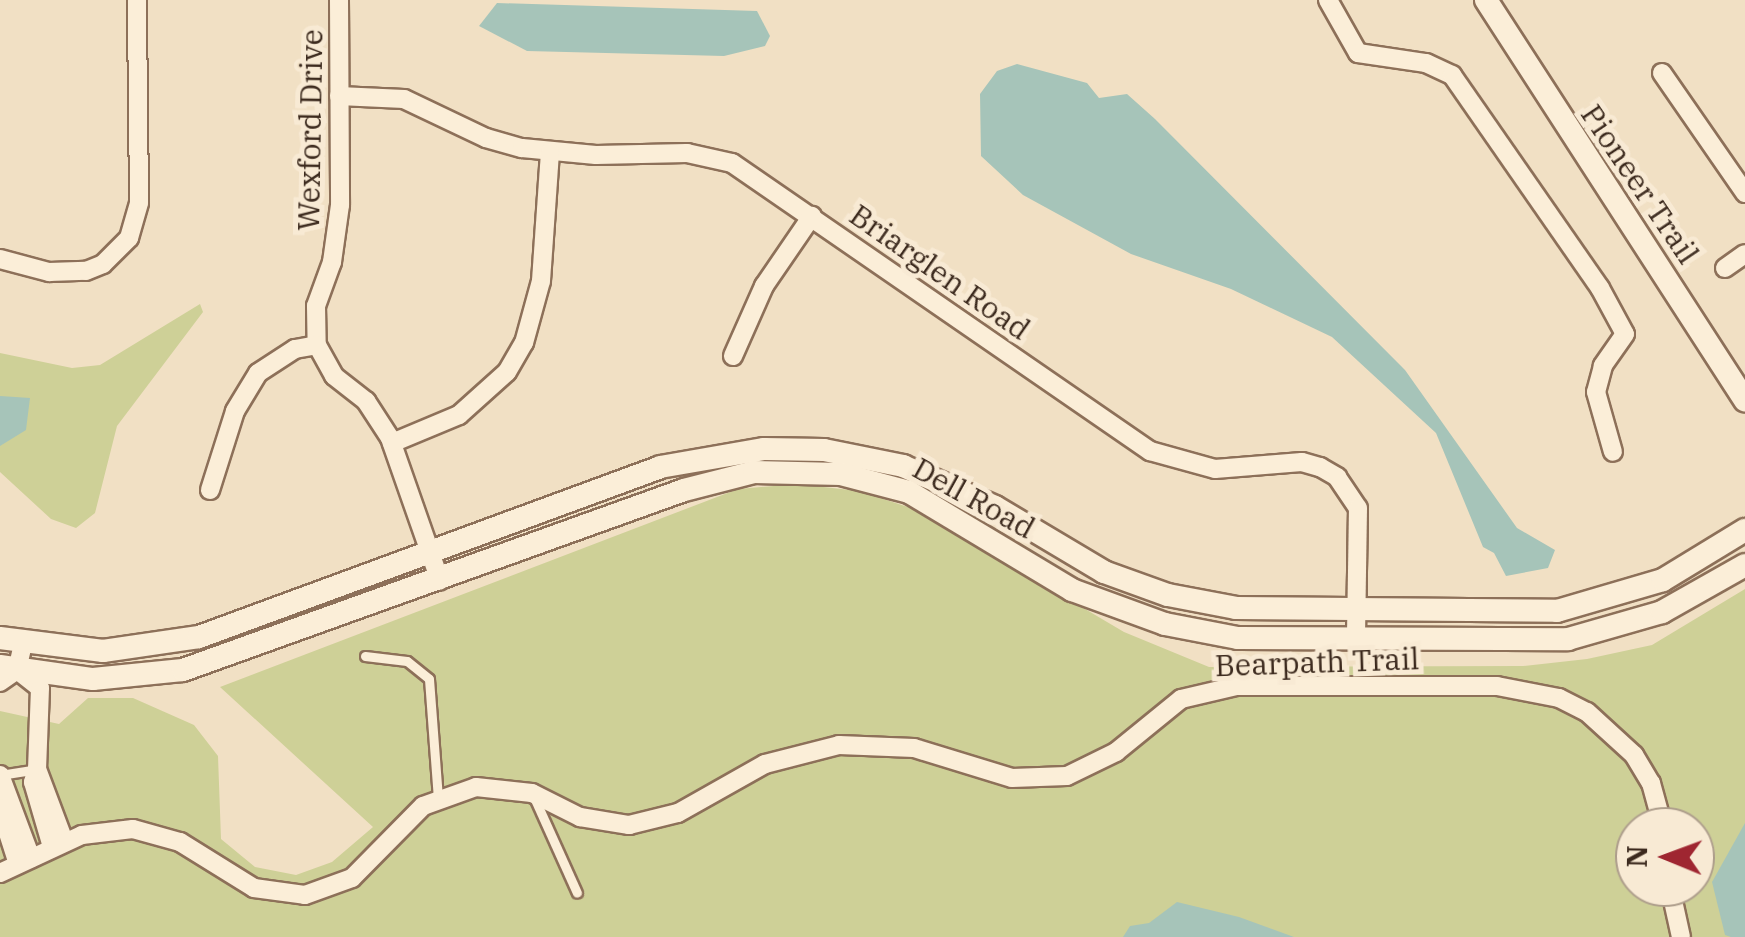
<!DOCTYPE html>
<style>
body{margin:0}
#map{position:relative;width:1745px;height:937px;overflow:hidden;background:#f1e0c4;font-family:"IBM Plex Serif",serif}
div>[style]{position:absolute}
.green>*{inset:0;background:#ced097}
.water>*{inset:0;background:#a6c4b9}
.roads{filter:drop-shadow(2px 0 #8d7059) drop-shadow(-2px 0 #8d7059) drop-shadow(0 2px #8d7059) drop-shadow(0 -2px #8d7059)}
.service>*{height:9px;margin:-4.5px;padding:0 4.5px;transform-origin:4.5px;border-radius:4.5px;background:#fbeed8}
.minor>*{height:18px;margin:-9px;padding:0 9px;transform-origin:9px;border-radius:9px;background:#fbeed8}
.secondary>*{height:22px;margin:-11px;padding:0 11px;transform-origin:11px;border-radius:11px;background:#fbeed8}
span{translate:-50% -50%;white-space:nowrap;text-align:center;line-height:1.15;-webkit-text-stroke:10px #f8ead4;paint-order:stroke}
.street-label{font-size:30px;color:#3c2a1e}
.north{position:absolute;left:1615px;top:807px;width:100px;height:100px;box-sizing:border-box;background:#f8ead4;border:2px solid #ad9d8b;border-radius:50%;rotate:271deg;font-size:28px;font-weight:700;line-height:40px;text-align:center;color:#3c2a1e}
.north::after{content:'';display:block;margin:auto;width:35px;height:45px;background:#9f2631;clip-path:polygon(50% 0,100% 100%,50% 72%,0 100%)}
</style>
<div id="map">
<div class="green">
<div style="clip-path:polygon(200px 304px,203px 312px,117px 426px,95px 513px,76px 528px,51px 519px,0 472px,0 353px,72px 368px,100px 365px)"></div>
<div style="clip-path:polygon(evenodd,797px 484px,859px 491px,917px 510px,1124px 632px,1209px 667px,1523px 666px,1587px 659px,1652px 645px,1745px 589px,1745px 937px,0 937px,0 711px,59px 724px,88px 698px,133px 698px,194px 725px,218px 756px,221px 839px,255px 867px,296px 875px,332px 862px,373px 827px,220px 687px,738px 489px,797px 484px,1635px 827px,1695px 827px,1695px 887px,1635px 887px,1635px 827px)"></div>
</div>
<div class="water">
<div style="clip-path:polygon(497px 3px,757px 11px,770px 36px,765px 46px,724px 56px,527px 51px,479px 26px)"></div>
<div style="clip-path:polygon(1017px 64px,1087px 83px,1099px 98px,1127px 94px,1155px 119px,1405px 370px,1517px 528px,1555px 550px,1548px 568px,1506px 576px,1494px 553px,1483px 547px,1436px 433px,1332px 337px,1231px 289px,1131px 254px,1023px 195px,981px 156px,980px 94px,997px 71px)"></div>
<div style="clip-path:polygon(0 396px,30px 398px,26px 430px,0 446px)"></div>
<div style="clip-path:polygon(1745px 823px,1745px 937px,1731px 937px,1725px 935px,1712px 882px)"></div>
<div style="clip-path:polygon(1177px 902px,1239px 917px,1294px 937px,1123px 937px,1130px 926px,1149px 923px)"></div>
</div>
<div class="roads">
<div class="service">
<div style="left:365px;top:656px;width:42px;rotate:6.8deg"></div>
<div style="left:407px;top:661px;width:28px;rotate:39deg"></div>
<div style="left:429px;top:679px;width:120px;rotate:85.7deg"></div>
<div style="left:0;top:775px;width:37px;rotate:-9deg"></div>
<div style="left:533px;top:795px;width:107px;rotate:65.8deg"></div>
</div>
<div class="minor">
<div style="left:339px;top:0;width:205px;rotate:89.7deg"></div>
<div style="left:340px;top:205px;width:58px;rotate:98deg"></div>
<div style="left:332px;top:262px;width:47px;rotate:110deg"></div>
<div style="left:316px;top:306px;width:39px;rotate:89deg"></div>
<div style="left:317px;top:345px;width:35px;rotate:61deg"></div>
<div style="left:334px;top:376px;width:41px;rotate:38deg"></div>
<div style="left:366px;top:401px;width:44px;rotate:57deg"></div>
<div style="left:390px;top:438px;width:151px;rotate:70.7deg"></div>
<div style="left:1328px;top:0;width:61px;rotate:60.5deg"></div>
<div style="left:1358px;top:53px;width:69px;rotate:8.4deg"></div>
<div style="left:1426px;top:63px;width:29px;rotate:25deg"></div>
<div style="left:1452px;top:75px;width:259px;rotate:55.2deg"></div>
<div style="left:1600px;top:288px;width:52px;rotate:61.5deg"></div>
<div style="left:1625px;top:334px;width:39px;rotate:125deg"></div>
<div style="left:1603px;top:366px;width:27px;rotate:105deg"></div>
<div style="left:1596px;top:392px;width:62px;rotate:74.2deg"></div>
<div style="left:1662px;top:73px;width:146px;rotate:55.3deg"></div>
<div style="left:339px;top:96px;width:65px;rotate:2.6deg"></div>
<div style="left:404px;top:99px;width:91px;rotate:25.4deg"></div>
<div style="left:486px;top:138px;width:37px;rotate:16deg"></div>
<div style="left:522px;top:148px;width:74px;rotate:5.4deg"></div>
<div style="left:596px;top:155px;width:91px;rotate:-1.3deg"></div>
<div style="left:687px;top:153px;width:46px;rotate:12.5deg"></div>
<div style="left:732px;top:163px;width:508px;rotate:34.57deg"></div>
<div style="left:1150px;top:451px;width:67px;rotate:15.5deg"></div>
<div style="left:1215px;top:469px;width:87px;rotate:-4.6deg"></div>
<div style="left:1302px;top:462px;width:19px;rotate:16deg"></div>
<div style="left:1320px;top:467px;width:20px;rotate:30deg"></div>
<div style="left:1337px;top:477px;width:37px;rotate:56deg"></div>
<div style="left:1358px;top:508px;width:133px;rotate:90.9deg"></div>
<div style="left:0;top:259px;width:51px;rotate:14.9deg"></div>
<div style="left:49px;top:272px;width:37px;rotate:-2deg"></div>
<div style="left:86px;top:271px;width:18px;rotate:-22deg"></div>
<div style="left:103px;top:264px;width:37px;rotate:-45deg"></div>
<div style="left:129px;top:238px;width:37px;rotate:-74deg"></div>
<div style="left:139px;top:202px;width:202px;rotate:-90.6deg"></div>
<div style="left:1725px;top:268px;width:24px;rotate:-35deg"></div>
<div style="left:733px;top:356px;width:77px;rotate:-66.1deg"></div>
<div style="left:764px;top:286px;width:85px;rotate:-55.6deg"></div>
<div style="left:392px;top:443px;width:73px;rotate:-22.7deg"></div>
<div style="left:459px;top:415px;width:64px;rotate:-41.9deg"></div>
<div style="left:507px;top:372px;width:34px;rotate:-60deg"></div>
<div style="left:524px;top:343px;width:64px;rotate:-74.7deg"></div>
<div style="left:541px;top:281px;width:129px;rotate:-86deg"></div>
<div style="left:210px;top:490px;width:83px;rotate:-72.4deg"></div>
<div style="left:235px;top:411px;width:44px;rotate:-58.8deg"></div>
<div style="left:258px;top:373px;width:44px;rotate:-33deg"></div>
<div style="left:295px;top:349px;width:22px;rotate:-10deg"></div>
<div style="left:17px;top:670px;width:29px;rotate:38deg"></div>
<div style="left:40px;top:688px;width:81px;rotate:92.1deg"></div>
<div style="left:37px;top:769px;width:77px;rotate:69.4deg"></div>
<div style="left:0;top:682px;width:21px;rotate:-35deg"></div>
<div style="left:17px;top:670px;width:28px;rotate:-77deg"></div>
<div style="left:37px;top:769px;width:14px;rotate:107deg"></div>
<div style="left:33px;top:782px;width:68px;rotate:73.7deg"></div>
<div style="left:0;top:775px;width:89px;rotate:69.5deg"></div>
<div style="left:0;top:808px;width:59px;rotate:72.2deg"></div>
<div style="left:0;top:873px;width:90px;rotate:-24.9deg"></div>
<div style="left:82px;top:835px;width:51px;rotate:-6.7deg"></div>
<div style="left:133px;top:829px;width:49px;rotate:15.5deg"></div>
<div style="left:180px;top:842px;width:87px;rotate:31.9deg"></div>
<div style="left:254px;top:888px;width:51px;rotate:7.8deg"></div>
<div style="left:305px;top:895px;width:50px;rotate:-19.9deg"></div>
<div style="left:352px;top:878px;width:101px;rotate:-45.4deg"></div>
<div style="left:423px;top:806px;width:56px;rotate:-19.7deg"></div>
<div style="left:476px;top:787px;width:56px;rotate:6.1deg"></div>
<div style="left:532px;top:793px;width:54px;rotate:26.6deg"></div>
<div style="left:580px;top:817px;width:50px;rotate:9.3deg"></div>
<div style="left:629px;top:825px;width:50px;rotate:-13.8deg"></div>
<div style="left:678px;top:813px;width:100px;rotate:-29.4deg"></div>
<div style="left:765px;top:764px;width:76px;rotate:-14.4deg"></div>
<div style="left:839px;top:745px;width:75px;rotate:2.3deg"></div>
<div style="left:914px;top:748px;width:102px;rotate:17deg"></div>
<div style="left:1012px;top:778px;width:55px;rotate:-2.1deg"></div>
<div style="left:1067px;top:776px;width:55px;rotate:-26.1deg"></div>
<div style="left:1116px;top:752px;width:84px;rotate:-39.2deg"></div>
<div style="left:1181px;top:699px;width:57px;rotate:-13.1deg"></div>
<div style="left:1237px;top:686px;width:260px"></div>
<div style="left:1497px;top:686px;width:63px;rotate:11deg"></div>
<div style="left:1559px;top:698px;width:31px;rotate:27deg"></div>
<div style="left:1587px;top:712px;width:64px;rotate:42.5deg"></div>
<div style="left:1634px;top:755px;width:33px;rotate:59deg"></div>
<div style="left:1651px;top:783px;width:46px;rotate:74.7deg"></div>
<div style="left:1670px;top:887px;width:51px;rotate:77.6deg"></div>
</div>
<div class="secondary">
<div style="left:1486px;top:0;width:477px;rotate:57.1deg"></div>
<div style="left:0;top:638px;width:104px;rotate:7.2deg"></div>
<div style="left:103px;top:651px;width:97px;rotate:-8.3deg"></div>
<div style="left:199px;top:637px;width:491px;rotate:-20.2deg"></div>
<div style="left:660px;top:467px;width:106px;rotate:-9.8deg"></div>
<div style="left:764px;top:449px;width:60px;rotate:1deg"></div>
<div style="left:824px;top:450px;width:81px;rotate:11.4deg"></div>
<div style="left:903px;top:466px;width:101px;rotate:24deg"></div>
<div style="left:995px;top:507px;width:127px;rotate:30.8deg"></div>
<div style="left:1104px;top:572px;width:68px;rotate:19.8deg"></div>
<div style="left:1168px;top:595px;width:69px;rotate:10.8deg"></div>
<div style="left:1236px;top:608px;width:321px;rotate:0.5deg"></div>
<div style="left:1557px;top:611px;width:110px;rotate:-16.3deg"></div>
<div style="left:1663px;top:580px;width:96px;rotate:-31.4deg"></div>
<div style="left:0;top:666px;width:94px;rotate:8deg"></div>
<div style="left:93px;top:679px;width:90px;rotate:-5.7deg"></div>
<div style="left:183px;top:670px;width:532px;rotate:-19.76deg"></div>
<div style="left:684px;top:490px;width:72px;rotate:-14.4deg"></div>
<div style="left:754px;top:472px;width:87px;rotate:1.3deg"></div>
<div style="left:841px;top:474px;width:70px;rotate:14.8deg"></div>
<div style="left:909px;top:492px;width:190px;rotate:31deg"></div>
<div style="left:1072px;top:590px;width:99px;rotate:20.1deg"></div>
<div style="left:1165px;top:624px;width:74px;rotate:10.9deg"></div>
<div style="left:1238px;top:638px;width:330px;rotate:0.2deg"></div>
<div style="left:1568px;top:639px;width:98px;rotate:-16deg"></div>
<div style="left:1662px;top:612px;width:95px;rotate:-29.5deg"></div>
</div>
</div>
<div class="street-label">
<span style="left:310px;top:130px;rotate:-89deg">Wexford Drive</span>
<span style="left:1640px;top:184px;rotate:56deg">Pioneer Trail</span>
<span style="left:940px;top:272px;rotate:35deg">Briarglen Road</span>
<span style="left:974px;top:498px;rotate:29deg">Dell Road</span>
<span style="left:1317px;top:662px;rotate:-2deg">Bearpath Trail</span>
</div>
<div class="north">N</div>
</div>
